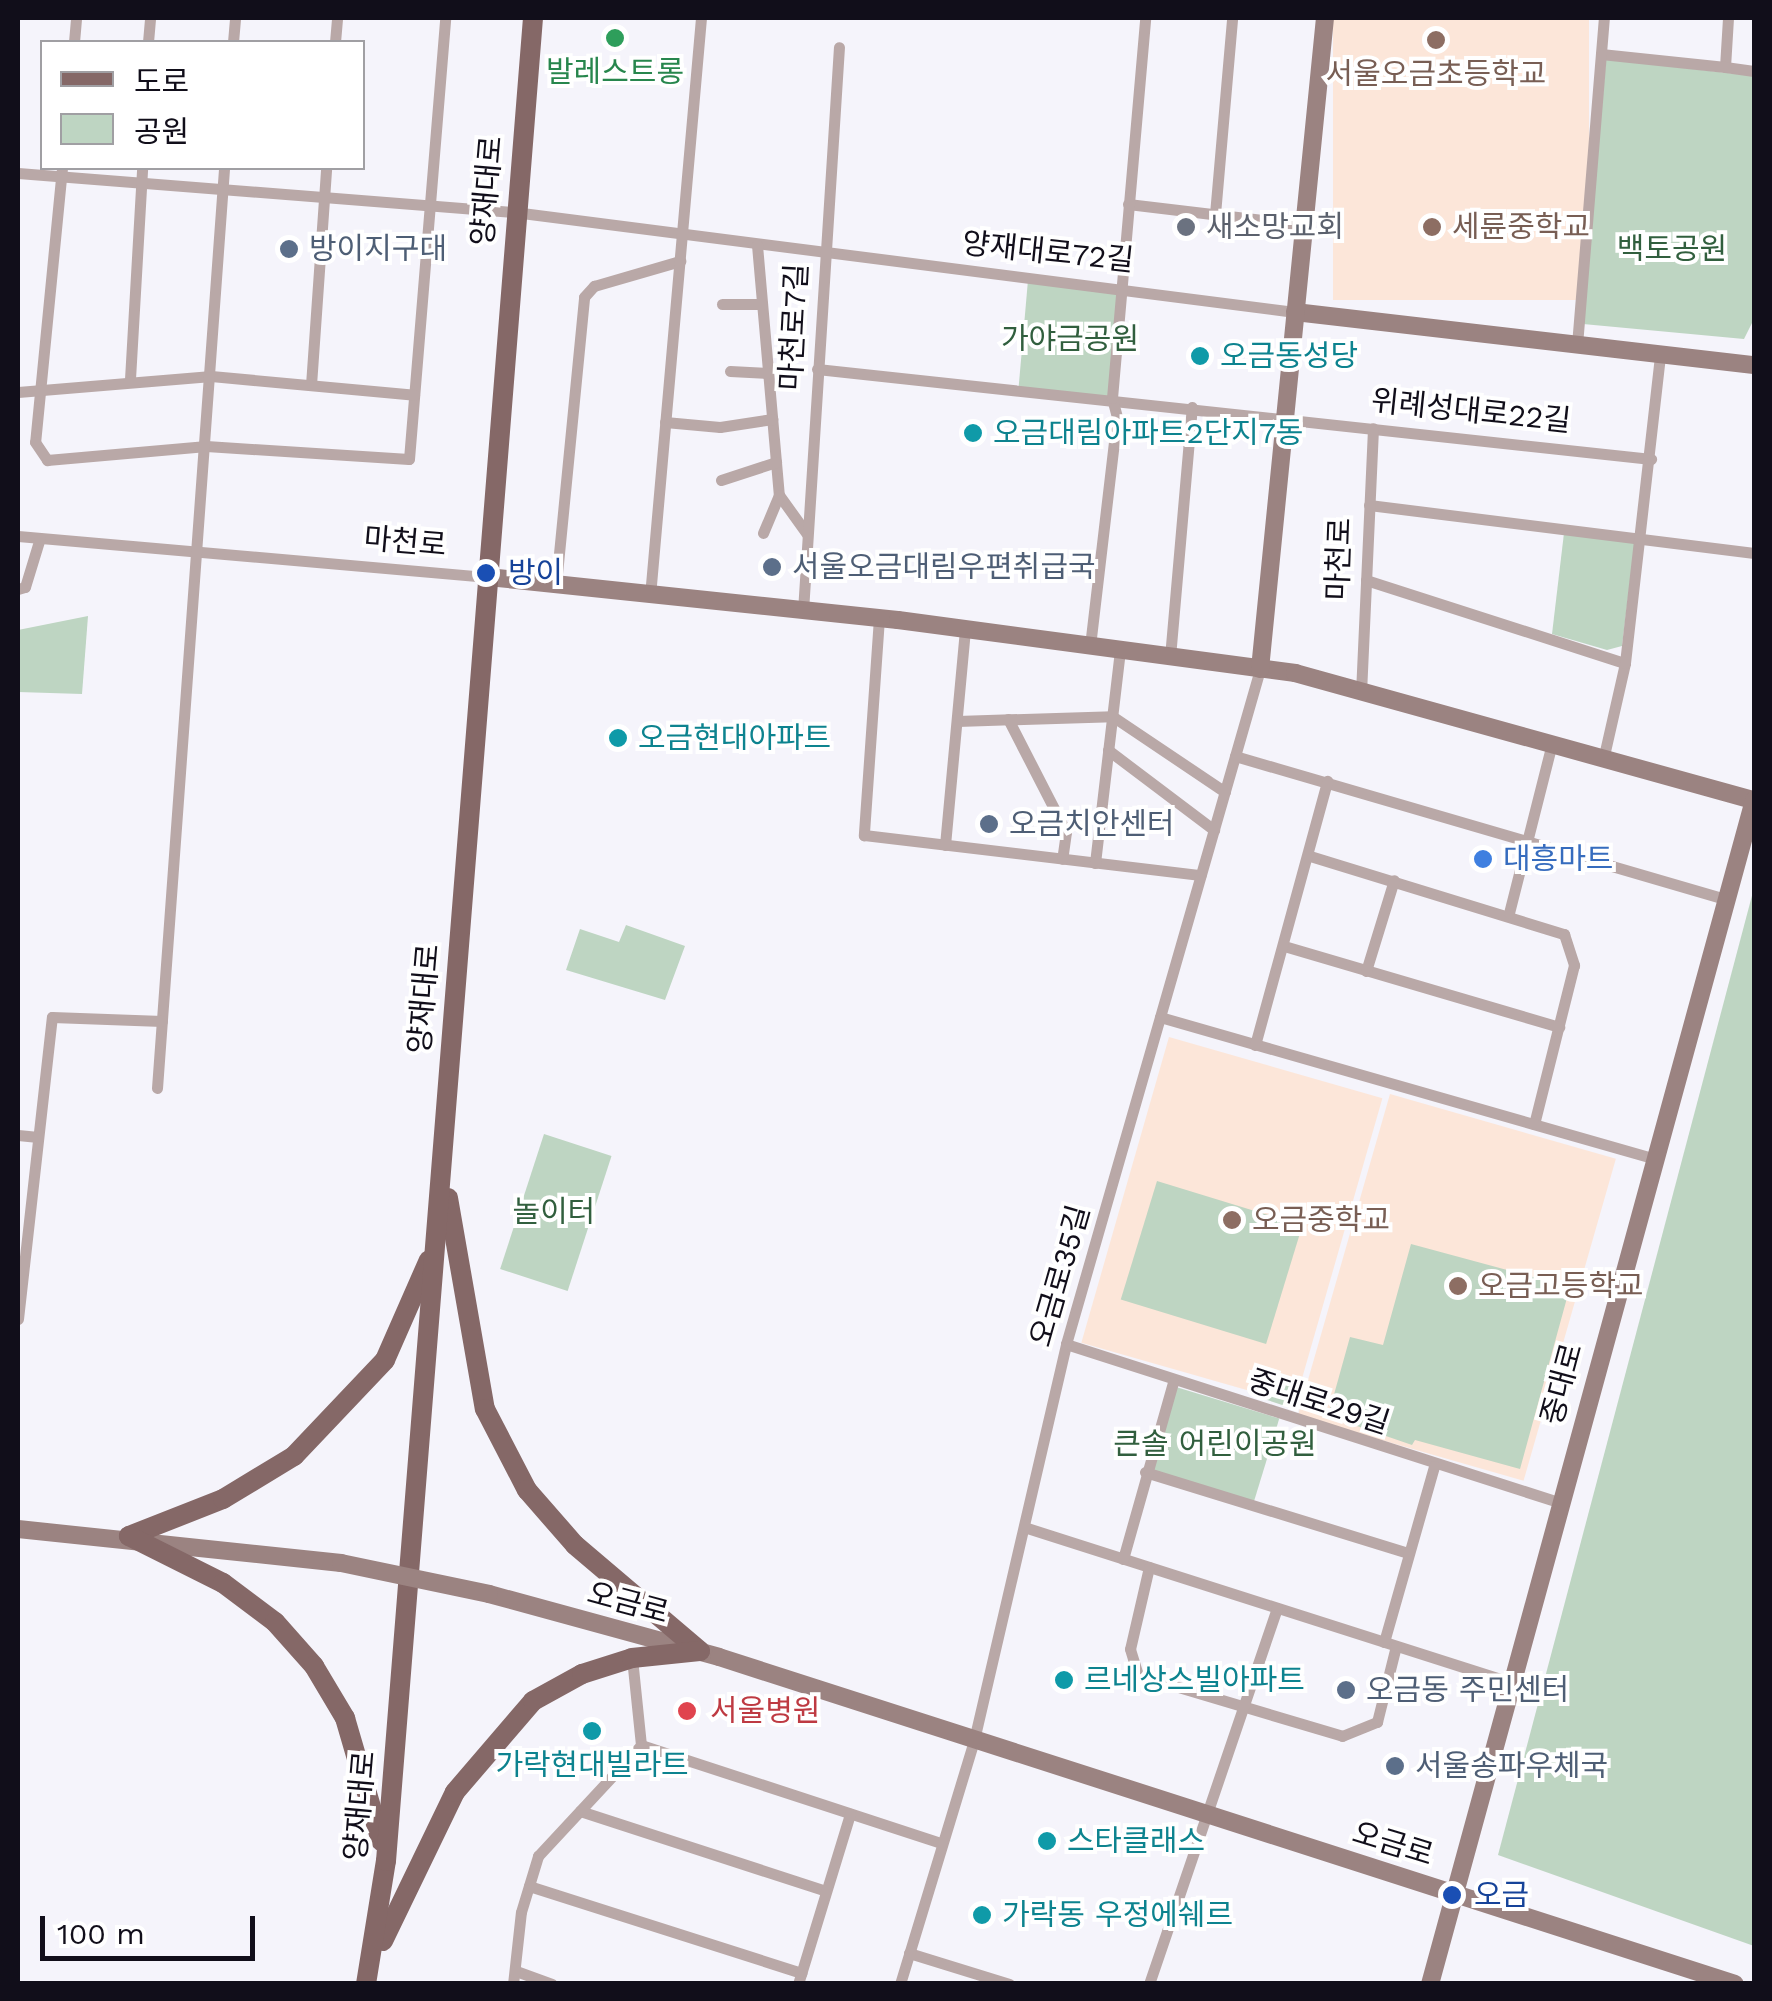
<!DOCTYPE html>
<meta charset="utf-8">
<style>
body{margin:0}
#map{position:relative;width:1772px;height:2001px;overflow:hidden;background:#f5f4fb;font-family:"Work Sans","Noto Sans KR",sans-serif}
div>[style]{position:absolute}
.education>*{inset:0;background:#fce6d9;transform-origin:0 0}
.green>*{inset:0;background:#bed5c2;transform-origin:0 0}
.street>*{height:11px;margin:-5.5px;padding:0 5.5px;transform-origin:5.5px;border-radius:5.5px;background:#b9a8a7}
.secondary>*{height:18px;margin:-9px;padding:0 9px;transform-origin:9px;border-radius:9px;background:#9b8381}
.primary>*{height:20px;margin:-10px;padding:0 10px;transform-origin:10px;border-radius:10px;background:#856867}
.secondary-bridge>*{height:18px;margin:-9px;padding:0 9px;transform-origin:9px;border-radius:9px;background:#9b8381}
.dots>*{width:28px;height:28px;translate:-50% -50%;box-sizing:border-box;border:5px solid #fff;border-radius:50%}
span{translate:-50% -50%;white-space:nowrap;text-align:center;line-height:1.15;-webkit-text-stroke:8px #fff;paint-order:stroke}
.leisure-label{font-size:30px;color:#27864d}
.education-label{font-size:30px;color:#785e54}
.left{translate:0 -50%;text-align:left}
.street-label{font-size:30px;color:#110e1a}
.worship-label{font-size:30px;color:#5b616d}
.service-label{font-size:30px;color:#4e5e75}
.park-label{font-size:30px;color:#315f3e}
.culture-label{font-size:30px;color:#0d838f}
.transit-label{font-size:30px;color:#164399}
.shop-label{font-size:30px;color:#366cbe}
.health-label{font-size:30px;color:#be3a42}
.frame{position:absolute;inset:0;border:20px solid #110e1a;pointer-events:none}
.legend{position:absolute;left:40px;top:40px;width:325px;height:130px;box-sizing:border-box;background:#fff;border:2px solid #a09fa3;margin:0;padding:12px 18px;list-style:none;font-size:30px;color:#110e1a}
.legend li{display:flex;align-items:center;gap:20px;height:50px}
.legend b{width:50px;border:2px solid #a09fa3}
.scale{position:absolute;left:40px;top:1916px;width:215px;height:45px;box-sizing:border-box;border:5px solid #110e1a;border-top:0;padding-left:12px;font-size:30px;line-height:35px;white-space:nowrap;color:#110e1a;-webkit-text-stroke:8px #fff;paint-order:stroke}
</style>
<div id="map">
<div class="education">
<div style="left:1333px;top:18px;width:256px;height:282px"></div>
<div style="left:1169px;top:1037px;width:222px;height:318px;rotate:16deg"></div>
<div style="left:1390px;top:1094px;width:235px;height:335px;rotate:16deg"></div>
</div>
<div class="green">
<div style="clip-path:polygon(1606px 59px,1754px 76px,1754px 319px,1744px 339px,1583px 324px)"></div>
<div style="left:1028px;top:280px;width:95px;height:109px;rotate:5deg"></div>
<div style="clip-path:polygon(1564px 533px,1635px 541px,1622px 646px,1607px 650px,1552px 634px)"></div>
<div style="clip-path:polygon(88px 616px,82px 694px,18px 692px,18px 630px)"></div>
<div style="clip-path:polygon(1754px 888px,1754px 1946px,1498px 1855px)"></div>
<div style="clip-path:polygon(626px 925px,685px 946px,665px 1000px,566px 970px,580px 929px,619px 942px)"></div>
<div style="left:544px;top:1134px;width:71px;height:142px;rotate:18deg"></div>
<div style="left:1157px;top:1181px;width:152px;height:124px;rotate:17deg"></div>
<div style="clip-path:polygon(1411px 1244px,1570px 1287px,1520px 1469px,1415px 1440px,1412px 1445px,1328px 1416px,1350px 1337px,1383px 1345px)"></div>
<div style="left:1258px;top:1376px;width:40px;height:20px;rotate:18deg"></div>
<div style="left:1176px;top:1387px;width:108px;height:88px;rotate:17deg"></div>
</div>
<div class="street">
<div style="left:1728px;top:18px;width:49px;rotate:93.5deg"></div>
<div style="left:1725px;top:67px;width:29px;rotate:8deg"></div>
<div style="left:74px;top:42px;width:24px;rotate:-85deg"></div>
<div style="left:148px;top:42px;width:24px;rotate:-85deg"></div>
<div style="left:233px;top:42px;width:24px;rotate:-85deg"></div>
<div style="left:335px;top:42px;width:24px;rotate:-85deg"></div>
<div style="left:1601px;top:54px;width:125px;rotate:6deg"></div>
<div style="left:62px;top:168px;width:275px;rotate:95.6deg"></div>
<div style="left:35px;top:442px;width:22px;rotate:56deg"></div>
<div style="left:47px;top:460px;width:160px;rotate:-5deg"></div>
<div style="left:206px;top:446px;width:203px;rotate:3.7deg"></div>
<div style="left:409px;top:459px;width:442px;rotate:-85.3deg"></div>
<div style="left:18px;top:173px;width:498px;rotate:4.5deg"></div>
<div style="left:514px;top:212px;width:787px;rotate:7.3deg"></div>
<div style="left:1128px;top:204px;width:177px;rotate:6.8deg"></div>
<div style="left:1215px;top:214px;width:197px;rotate:-85deg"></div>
<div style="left:757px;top:245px;width:251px;rotate:85deg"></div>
<div style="left:779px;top:495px;width:48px;rotate:54.3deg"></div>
<div style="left:722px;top:304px;width:40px"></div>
<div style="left:1577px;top:345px;width:328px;rotate:-85.3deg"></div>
<div style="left:817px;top:369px;width:839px;rotate:6.16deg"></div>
<div style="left:730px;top:371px;width:38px;rotate:3deg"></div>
<div style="left:130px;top:379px;width:211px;rotate:-86.7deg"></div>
<div style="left:311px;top:385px;width:218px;rotate:-86deg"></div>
<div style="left:18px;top:392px;width:194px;rotate:-4.7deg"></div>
<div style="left:211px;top:376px;width:204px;rotate:5.3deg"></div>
<div style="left:665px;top:422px;width:55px;rotate:5.2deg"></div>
<div style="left:720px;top:427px;width:53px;rotate:-8.7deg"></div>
<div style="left:721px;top:480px;width:58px;rotate:-18.1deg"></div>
<div style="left:1369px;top:505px;width:388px;rotate:7.1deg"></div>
<div style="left:763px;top:533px;width:41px;rotate:-67.2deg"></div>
<div style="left:18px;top:536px;width:472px;rotate:5deg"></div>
<div style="left:1366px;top:580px;width:272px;rotate:17.8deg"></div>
<div style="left:556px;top:584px;width:288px;rotate:-84.4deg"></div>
<div style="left:584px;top:297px;width:15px;rotate:-48deg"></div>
<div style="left:594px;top:286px;width:90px;rotate:-16.2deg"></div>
<div style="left:18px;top:589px;width:7px;rotate:-16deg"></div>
<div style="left:25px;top:587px;width:51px;rotate:-73deg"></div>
<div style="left:650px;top:596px;width:580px;rotate:-84.96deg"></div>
<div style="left:803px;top:611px;width:565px;rotate:-86.35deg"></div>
<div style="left:879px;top:618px;width:218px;rotate:94deg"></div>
<div style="left:864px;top:835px;width:339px;rotate:6.8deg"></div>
<div style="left:1090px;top:646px;width:231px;rotate:-83.3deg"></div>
<div style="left:1117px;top:417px;width:20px;rotate:-105deg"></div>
<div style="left:1112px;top:398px;width:381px;rotate:-85deg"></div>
<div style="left:1170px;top:657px;width:251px;rotate:-85deg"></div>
<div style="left:1361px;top:693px;width:265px;rotate:-87.4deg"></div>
<div style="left:1008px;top:719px;width:127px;rotate:62.8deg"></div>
<div style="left:1066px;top:832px;width:27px;rotate:98deg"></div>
<div style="left:957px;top:721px;width:155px;rotate:-1.8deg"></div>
<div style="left:1112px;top:716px;width:136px;rotate:33.9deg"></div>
<div style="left:1108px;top:750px;width:133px;rotate:37deg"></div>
<div style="left:1235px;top:756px;width:510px;rotate:16.27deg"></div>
<div style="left:1603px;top:760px;width:99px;rotate:-77.2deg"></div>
<div style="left:1625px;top:663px;width:311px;rotate:-83.5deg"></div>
<div style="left:945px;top:845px;width:217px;rotate:-84.7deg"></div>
<div style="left:1310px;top:856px;width:266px;rotate:17.1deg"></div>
<div style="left:1564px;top:934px;width:33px;rotate:72deg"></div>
<div style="left:1574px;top:965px;width:164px;rotate:104.1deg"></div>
<div style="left:1095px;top:863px;width:214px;rotate:-83.3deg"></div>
<div style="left:1509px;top:913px;width:171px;rotate:-75.8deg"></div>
<div style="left:1284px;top:946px;width:287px;rotate:16.4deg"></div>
<div style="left:1366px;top:971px;width:95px;rotate:-72.9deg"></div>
<div style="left:1160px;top:1017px;width:512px;rotate:15.99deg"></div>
<div style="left:1255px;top:1045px;width:274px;rotate:-74.7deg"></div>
<div style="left:157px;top:1088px;width:922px;rotate:-85.83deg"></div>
<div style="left:18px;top:1135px;width:20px;rotate:6deg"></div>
<div style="left:18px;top:1319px;width:304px;rotate:-83.6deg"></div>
<div style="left:52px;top:1017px;width:110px;rotate:2.1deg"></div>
<div style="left:1066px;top:1344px;width:517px;rotate:17.8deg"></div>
<div style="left:1145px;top:1472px;width:276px;rotate:17.1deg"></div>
<div style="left:1024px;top:1527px;width:510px;rotate:17.69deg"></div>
<div style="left:1123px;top:1559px;width:184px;rotate:-74.2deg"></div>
<div style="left:1149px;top:1567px;width:84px;rotate:103deg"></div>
<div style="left:1130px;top:1649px;width:27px;rotate:73deg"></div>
<div style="left:1138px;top:1675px;width:213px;rotate:16.6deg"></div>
<div style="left:1342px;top:1736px;width:38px;rotate:-22deg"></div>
<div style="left:1377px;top:1722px;width:78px;rotate:-76deg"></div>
<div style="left:1384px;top:1642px;width:183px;rotate:-74.1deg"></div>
<div style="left:632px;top:1658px;width:87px;rotate:84.1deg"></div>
<div style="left:641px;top:1745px;width:315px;rotate:18.1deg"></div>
<div style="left:580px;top:1811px;width:256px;rotate:18deg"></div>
<div style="left:529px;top:1886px;width:286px;rotate:17.7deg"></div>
<div style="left:909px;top:1953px;width:105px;rotate:17.2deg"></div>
<div style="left:516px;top:1971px;width:38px;rotate:20deg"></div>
<div style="left:513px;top:1984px;width:72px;rotate:-83.7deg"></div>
<div style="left:521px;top:1912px;width:59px;rotate:-73.1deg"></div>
<div style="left:538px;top:1856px;width:151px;rotate:-47.1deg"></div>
<div style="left:798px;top:1984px;width:178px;rotate:-73deg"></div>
<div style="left:900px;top:1984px;width:255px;rotate:-73.1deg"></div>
<div style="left:974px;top:1740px;width:407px;rotate:-76.9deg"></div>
<div style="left:1066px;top:1344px;width:702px;rotate:-73.96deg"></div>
<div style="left:1149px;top:1984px;width:397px;rotate:-71.2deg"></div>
</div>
<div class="secondary">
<div style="left:1295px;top:312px;width:462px;rotate:6.6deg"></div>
<div style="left:488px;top:577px;width:412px;rotate:6deg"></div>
<div style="left:898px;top:620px;width:401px;rotate:7.6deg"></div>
<div style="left:1295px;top:673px;width:476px;rotate:15.5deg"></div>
<div style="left:1754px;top:800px;width:1228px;rotate:105.3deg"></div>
<div style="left:1260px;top:669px;width:654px;rotate:-84.3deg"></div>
<div style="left:18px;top:1529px;width:325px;rotate:6deg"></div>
<div style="left:489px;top:1594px;width:238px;rotate:15.3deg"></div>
<div style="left:719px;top:1657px;width:1067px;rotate:17.84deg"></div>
</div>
<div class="primary">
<div style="left:448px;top:1198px;width:214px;rotate:80.1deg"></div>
<div style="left:485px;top:1409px;width:91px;rotate:62.6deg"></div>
<div style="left:527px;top:1490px;width:73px;rotate:48.9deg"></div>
<div style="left:575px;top:1545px;width:164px;rotate:40.3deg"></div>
<div style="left:129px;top:1536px;width:101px;rotate:-21.5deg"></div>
<div style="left:223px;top:1499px;width:83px;rotate:-31.2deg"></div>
<div style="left:294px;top:1456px;width:132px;rotate:-46.5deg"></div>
<div style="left:385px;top:1360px;width:109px;rotate:-66.3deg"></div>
<div style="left:129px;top:1536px;width:105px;rotate:26.6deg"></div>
<div style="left:223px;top:1583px;width:65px;rotate:36.9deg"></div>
<div style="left:275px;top:1622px;width:59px;rotate:48.4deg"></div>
<div style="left:314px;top:1666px;width:61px;rotate:59.2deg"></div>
<div style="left:345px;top:1718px;width:128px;rotate:73.7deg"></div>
<div style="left:383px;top:1941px;width:165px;rotate:-64.2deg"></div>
<div style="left:455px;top:1792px;width:120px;rotate:-49.4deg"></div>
<div style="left:533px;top:1701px;width:56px;rotate:-28.9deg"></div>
<div style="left:582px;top:1674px;width:52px;rotate:-17.7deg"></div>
<div style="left:632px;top:1658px;width:68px;rotate:-5.9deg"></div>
<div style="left:366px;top:1984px;width:125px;rotate:-80.8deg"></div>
<div style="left:386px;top:1861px;width:1849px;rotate:-85.44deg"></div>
</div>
<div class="secondary-bridge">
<div style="left:341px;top:1563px;width:151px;rotate:11.8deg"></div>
</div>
<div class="dots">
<div style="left:615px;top:38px;background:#2e9e5b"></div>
<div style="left:1436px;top:40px;background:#8d6e63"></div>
<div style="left:1186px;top:227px;background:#6b7280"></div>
<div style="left:1432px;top:227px;background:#8d6e63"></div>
<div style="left:289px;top:249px;background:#5c6f8a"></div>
<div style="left:1200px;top:356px;background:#0f9aa8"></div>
<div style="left:973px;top:433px;background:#0f9aa8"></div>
<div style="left:772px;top:567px;background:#5c6f8a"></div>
<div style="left:486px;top:573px;background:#1a4fb4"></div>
<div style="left:618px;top:738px;background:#0f9aa8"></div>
<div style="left:989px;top:824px;background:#5c6f8a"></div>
<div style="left:1483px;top:859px;background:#3f7fe0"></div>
<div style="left:1232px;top:1220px;background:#8d6e63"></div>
<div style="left:1458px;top:1286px;background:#8d6e63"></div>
<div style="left:1064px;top:1680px;background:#0f9aa8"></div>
<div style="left:1346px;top:1690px;background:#5c6f8a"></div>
<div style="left:687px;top:1711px;background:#e0444e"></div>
<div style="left:592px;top:1731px;background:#0f9aa8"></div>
<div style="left:1395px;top:1766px;background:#5c6f8a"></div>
<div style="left:1047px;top:1841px;background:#0f9aa8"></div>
<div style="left:1452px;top:1895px;background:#1a4fb4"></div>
<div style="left:982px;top:1915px;background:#0f9aa8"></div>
</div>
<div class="leisure-label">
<span style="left:615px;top:72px">발레스트롱</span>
</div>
<div class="education-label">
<span style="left:1436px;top:74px">서울오금초등학교</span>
<span class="left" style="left:1452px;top:227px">세륜중학교</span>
<span class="left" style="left:1252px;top:1220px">오금중학교</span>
<span class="left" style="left:1478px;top:1286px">오금고등학교</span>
</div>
<div class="street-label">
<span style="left:487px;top:191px;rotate:-85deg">양재대로</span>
<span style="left:1048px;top:252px;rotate:6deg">양재대로72길</span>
<span style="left:794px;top:327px;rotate:-87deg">마천로7길</span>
<span style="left:1471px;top:411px;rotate:6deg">위례성대로22길</span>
<span style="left:405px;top:542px;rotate:5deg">마천로</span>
<span style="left:1339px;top:559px;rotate:-88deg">마천로</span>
<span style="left:424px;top:999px;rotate:-85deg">양재대로</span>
<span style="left:1060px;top:1276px;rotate:-74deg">오금로35길</span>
<span style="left:1562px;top:1384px;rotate:-75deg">중대로</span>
<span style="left:1319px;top:1402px;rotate:18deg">중대로29길</span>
<span style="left:628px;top:1603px;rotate:15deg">오금로</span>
<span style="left:360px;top:1806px;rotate:-85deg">양재대로</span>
<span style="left:1393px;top:1844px;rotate:17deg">오금로</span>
</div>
<div class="worship-label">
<span class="left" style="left:1206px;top:227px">새소망교회</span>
</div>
<div class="service-label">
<span class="left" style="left:309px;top:249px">방이지구대</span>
<span class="left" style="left:792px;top:567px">서울오금대림우편취급국</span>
<span class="left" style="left:1009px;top:824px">오금치안센터</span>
<span class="left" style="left:1366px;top:1690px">오금동 주민센터</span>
<span class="left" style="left:1415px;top:1766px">서울송파우체국</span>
</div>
<div class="park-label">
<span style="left:1672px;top:249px">백토공원</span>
<span style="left:1070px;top:339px">가야금공원</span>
<span style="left:554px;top:1212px">놀이터</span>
<span style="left:1215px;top:1444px">큰솔 어린이공원</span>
</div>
<div class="culture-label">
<span class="left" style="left:1220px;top:356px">오금동성당</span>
<span class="left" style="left:993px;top:433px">오금대림아파트2단지7동</span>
<span class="left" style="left:638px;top:738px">오금현대아파트</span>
<span class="left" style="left:1084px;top:1680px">르네상스빌아파트</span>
<span style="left:592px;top:1765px">가락현대빌라트</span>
<span class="left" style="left:1067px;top:1841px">스타클래스</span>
<span class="left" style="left:1002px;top:1915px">가락동 우정에쉐르</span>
</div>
<div class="transit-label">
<span class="left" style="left:508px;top:573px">방이</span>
<span class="left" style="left:1474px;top:1895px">오금</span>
</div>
<div class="shop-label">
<span class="left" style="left:1503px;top:859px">대흥마트</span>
</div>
<div class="health-label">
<span class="left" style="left:710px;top:1711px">서울병원</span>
</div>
<div class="frame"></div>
<ul class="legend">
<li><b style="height:12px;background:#856867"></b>도로</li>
<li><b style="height:28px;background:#bed5c2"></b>공원</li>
</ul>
<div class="scale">100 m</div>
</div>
